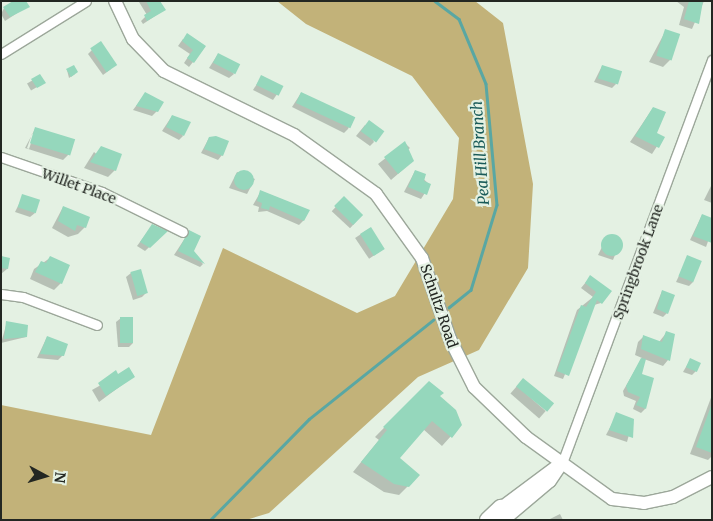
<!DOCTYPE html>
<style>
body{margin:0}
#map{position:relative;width:713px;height:521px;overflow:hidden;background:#e4f1e3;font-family:Merriweather,serif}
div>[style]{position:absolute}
.forest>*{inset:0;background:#c2b279}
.shadow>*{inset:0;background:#0003;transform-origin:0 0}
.stream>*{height:2.5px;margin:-1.25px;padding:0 1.25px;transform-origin:1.25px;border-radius:1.25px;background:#59a7a3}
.building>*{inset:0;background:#95d7bc;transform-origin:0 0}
.round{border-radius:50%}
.roads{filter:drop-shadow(1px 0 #9ca79a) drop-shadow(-1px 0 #9ca79a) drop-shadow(0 1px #9ca79a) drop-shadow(0 -1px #9ca79a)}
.street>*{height:9px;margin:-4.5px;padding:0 4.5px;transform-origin:4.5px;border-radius:4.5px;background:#fff}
.secondary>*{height:12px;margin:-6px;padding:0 6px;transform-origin:6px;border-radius:6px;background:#fff}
.highway>*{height:16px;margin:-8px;padding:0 8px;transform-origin:8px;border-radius:8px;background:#fff}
span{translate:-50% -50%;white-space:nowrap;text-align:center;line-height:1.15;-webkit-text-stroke:4.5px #e4f1e3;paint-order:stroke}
.street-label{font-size:14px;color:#232722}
.water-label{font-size:15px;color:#185a58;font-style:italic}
.frame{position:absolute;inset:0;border:2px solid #232722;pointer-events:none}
.north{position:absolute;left:20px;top:451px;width:50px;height:50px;-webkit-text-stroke:4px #e4f1e3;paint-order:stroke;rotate:96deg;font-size:14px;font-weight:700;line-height:20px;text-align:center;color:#232722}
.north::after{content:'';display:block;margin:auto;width:18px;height:22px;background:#232722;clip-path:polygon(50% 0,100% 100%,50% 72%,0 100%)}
</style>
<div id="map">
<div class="forest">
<div style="clip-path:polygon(277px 1px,475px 1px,503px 23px,533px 184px,528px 268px,479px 350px,418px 377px,269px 513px,246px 520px,1px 520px,1px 405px,151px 435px,223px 248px,357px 313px,395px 296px,453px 199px,459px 138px,412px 76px,306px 24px)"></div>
</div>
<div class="shadow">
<div style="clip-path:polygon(159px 1px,164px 10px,143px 24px,141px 21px,147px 15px,139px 2px)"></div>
<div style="clip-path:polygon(676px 1px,704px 1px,692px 29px,679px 25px,684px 7px)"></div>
<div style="clip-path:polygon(28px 6px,5px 21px,1px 14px,4px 8px)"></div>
<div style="clip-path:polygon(666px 30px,670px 60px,663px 67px,649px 62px)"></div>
<div style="clip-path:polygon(183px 39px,205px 47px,189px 67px,184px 63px,190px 54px,178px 46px)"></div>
<div style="clip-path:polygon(92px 50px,111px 69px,103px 75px,88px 54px)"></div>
<div style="clip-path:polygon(218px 54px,234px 74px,229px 78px,209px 68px)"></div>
<div style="clip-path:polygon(602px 66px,616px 84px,612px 88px,594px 82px)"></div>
<div style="clip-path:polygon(67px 70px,75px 74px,69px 78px)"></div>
<div style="left:40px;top:76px;width:8px;height:15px;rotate:60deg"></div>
<div style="clip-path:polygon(262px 76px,282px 87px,273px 100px,253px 90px)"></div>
<div style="clip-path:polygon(301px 93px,353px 118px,348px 129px,344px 133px,292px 107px)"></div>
<div style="clip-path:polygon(145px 94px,157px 111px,152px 116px,133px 110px)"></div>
<div style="clip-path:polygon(653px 108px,655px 134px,663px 137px,652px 154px,630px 142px)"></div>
<div style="clip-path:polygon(172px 116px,183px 136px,179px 140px,162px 131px)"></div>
<div style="clip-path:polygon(365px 125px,374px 142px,370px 146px,356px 136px)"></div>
<div style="clip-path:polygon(evenodd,35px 129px,69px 154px,63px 160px,25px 148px,35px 129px,32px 134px,34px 134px,29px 149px,27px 148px,32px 134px)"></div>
<div style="clip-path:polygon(209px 138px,222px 155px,218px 160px,201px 153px)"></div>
<div style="clip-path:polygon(405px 143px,410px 148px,405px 152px,406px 167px,391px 180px,378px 164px)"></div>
<div style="clip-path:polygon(94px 152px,115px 170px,108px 177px,84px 168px)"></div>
<div style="clip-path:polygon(415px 171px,430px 185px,421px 199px,404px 192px)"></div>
<div style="clip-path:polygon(237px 172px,255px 179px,247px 194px,229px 188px)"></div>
<div style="clip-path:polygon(712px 184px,712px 203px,704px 200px)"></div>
<div style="clip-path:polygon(261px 191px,308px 210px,303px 221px,299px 225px,267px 211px,258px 212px,259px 207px,253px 205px)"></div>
<div style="clip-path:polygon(23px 196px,35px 213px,30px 217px,15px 212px)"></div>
<div style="left:344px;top:198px;width:25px;height:18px;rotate:43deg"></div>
<div style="clip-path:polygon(63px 207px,85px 227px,78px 234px,68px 237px,52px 228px)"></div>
<div style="clip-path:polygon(702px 215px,712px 230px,706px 247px,690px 240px)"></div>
<div style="clip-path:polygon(151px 227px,165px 232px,145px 251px,137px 246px)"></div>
<div style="left:370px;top:228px;width:25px;height:18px;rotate:56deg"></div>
<div style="clip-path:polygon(189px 232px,192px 251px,203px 264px,200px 267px,174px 255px)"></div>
<div style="clip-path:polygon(608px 235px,621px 240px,613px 260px,598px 255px)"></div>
<div style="clip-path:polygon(1px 253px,7px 269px,1px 274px)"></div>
<div style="clip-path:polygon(688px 257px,693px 282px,689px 286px,676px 282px)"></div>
<div style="clip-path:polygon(50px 258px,61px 283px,54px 290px,30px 279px,34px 269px)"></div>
<div style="clip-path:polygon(131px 273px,146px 293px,142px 297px,133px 300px,126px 277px)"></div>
<div style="clip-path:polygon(591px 276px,601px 303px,594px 305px,563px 379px,554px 376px,577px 310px,593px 297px,581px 288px)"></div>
<div style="clip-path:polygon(662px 291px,667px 313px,663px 317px,653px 313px)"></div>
<div style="clip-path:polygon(121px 318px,133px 343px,129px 347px,118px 347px,116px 322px)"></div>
<div style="clip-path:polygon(7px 322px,26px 337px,1px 343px)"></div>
<div style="clip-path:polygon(667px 332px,673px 335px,668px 360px,663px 366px,644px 359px,640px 374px,645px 409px,641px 413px,633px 409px,636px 401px,624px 396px,623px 391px,642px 358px,635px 355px,638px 342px,644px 336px,659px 342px)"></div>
<div style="clip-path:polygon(47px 337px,63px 355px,58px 360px,37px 358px)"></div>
<div style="clip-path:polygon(690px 360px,696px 371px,692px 375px,683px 372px)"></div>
<div style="clip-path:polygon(129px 369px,134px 376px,99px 402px,92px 390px)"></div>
<div style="clip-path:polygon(429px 382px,461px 425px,442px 446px,423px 429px,398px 458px,408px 486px,399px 495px,384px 492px,353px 472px,379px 440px,375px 437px)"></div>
<div style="left:517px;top:386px;width:38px;height:10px;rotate:41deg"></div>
<div style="clip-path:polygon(712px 395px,712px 456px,708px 460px,690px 454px)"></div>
<div style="clip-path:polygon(617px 414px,633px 420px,627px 442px,606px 435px)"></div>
<div style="clip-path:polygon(560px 514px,563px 520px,548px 520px)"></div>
</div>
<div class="stream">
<div style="left:435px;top:1px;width:30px;rotate:37deg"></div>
<div style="left:459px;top:19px;width:70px;rotate:67.4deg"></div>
<div style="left:486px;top:84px;width:121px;rotate:84.8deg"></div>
<div style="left:497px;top:205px;width:89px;rotate:107deg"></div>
<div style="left:471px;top:290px;width:28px;rotate:141deg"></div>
<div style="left:210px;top:520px;width:141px;rotate:-45.6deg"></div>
<div style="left:309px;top:419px;width:159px;rotate:-38.6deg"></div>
</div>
<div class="building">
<div style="clip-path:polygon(13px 1px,26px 1px,30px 7px,10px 17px,3px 7px)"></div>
<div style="clip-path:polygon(146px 1px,160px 1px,166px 10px,147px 21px,144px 15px,151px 11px)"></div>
<div style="clip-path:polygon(689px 1px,703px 1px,699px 24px,684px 19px)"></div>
<div style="left:665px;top:29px;width:16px;height:28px;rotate:18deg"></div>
<div style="clip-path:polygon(187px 33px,206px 46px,194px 63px,187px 58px,193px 50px,182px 41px)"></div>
<div style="left:101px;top:41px;width:29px;height:13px;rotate:56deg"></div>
<div style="left:218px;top:53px;width:25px;height:11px;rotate:27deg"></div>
<div style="clip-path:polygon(74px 65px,78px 72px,71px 77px,66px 69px)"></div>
<div style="left:602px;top:65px;width:21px;height:14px;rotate:17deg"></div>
<div style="clip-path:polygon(40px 74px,46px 83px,37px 88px,31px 79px)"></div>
<div style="left:261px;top:75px;width:25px;height:11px;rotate:26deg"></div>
<div style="clip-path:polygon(145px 92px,164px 102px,158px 112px,136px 106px)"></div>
<div style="left:301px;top:92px;width:60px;height:12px;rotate:25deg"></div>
<div style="clip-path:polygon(653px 107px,666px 112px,657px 133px,665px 137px,659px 148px,635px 136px)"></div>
<div style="clip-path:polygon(172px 115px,191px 122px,184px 136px,166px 127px)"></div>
<div style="left:369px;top:120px;width:19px;height:14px;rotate:36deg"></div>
<div style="left:35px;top:127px;width:42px;height:17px;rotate:17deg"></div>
<div style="clip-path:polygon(216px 136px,229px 141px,223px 156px,204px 149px,209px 137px)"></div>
<div style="clip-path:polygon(405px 141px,414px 161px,398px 174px,384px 157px)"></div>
<div style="clip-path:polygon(101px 146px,122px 154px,116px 171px,90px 162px)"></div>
<div style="clip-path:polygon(415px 170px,426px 174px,424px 181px,431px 184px,427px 195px,408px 187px)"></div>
<div class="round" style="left:234px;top:170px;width:20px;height:20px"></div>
<div style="clip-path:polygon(260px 190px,310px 210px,304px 221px,270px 206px,269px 210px,261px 208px,262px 203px,257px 201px)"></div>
<div style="left:22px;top:194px;width:19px;height:14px;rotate:18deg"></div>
<div style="left:344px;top:196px;width:27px;height:14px;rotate:45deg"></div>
<div style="clip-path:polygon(63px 206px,90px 217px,86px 228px,77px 225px,75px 231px,58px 221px)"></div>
<div style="clip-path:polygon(702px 214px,712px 218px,712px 243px,693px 236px)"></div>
<div style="clip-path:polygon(152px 224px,168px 231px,150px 248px,140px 242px)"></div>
<div style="left:371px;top:227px;width:26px;height:13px;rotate:58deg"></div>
<div style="clip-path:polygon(189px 230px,201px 236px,194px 251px,205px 264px,178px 251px)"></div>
<div class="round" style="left:601px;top:234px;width:22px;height:22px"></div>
<div style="left:687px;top:255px;width:16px;height:23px;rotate:22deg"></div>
<div style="clip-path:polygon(1px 256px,10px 258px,8px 269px,1px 268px)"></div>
<div style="clip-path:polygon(50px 256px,70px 265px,62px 284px,35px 272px,41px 261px,46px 263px)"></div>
<div style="left:141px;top:269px;width:25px;height:11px;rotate:74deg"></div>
<div style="clip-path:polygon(590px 275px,612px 291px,602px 304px,597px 300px,569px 376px,557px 371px,581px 305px,586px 307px,596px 292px,585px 283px)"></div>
<div style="clip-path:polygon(662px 290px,675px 295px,668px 314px,657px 309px)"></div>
<div style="left:120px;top:317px;width:13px;height:26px"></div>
<div style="clip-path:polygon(6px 321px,28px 325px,27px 337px,4px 339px)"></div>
<div style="clip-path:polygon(666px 331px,675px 334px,670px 361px,641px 349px,643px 335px,662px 342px)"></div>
<div style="clip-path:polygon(47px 336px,68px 344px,64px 356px,40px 354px)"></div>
<div style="clip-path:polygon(641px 358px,646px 359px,642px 374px,654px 378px,646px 409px,636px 405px,640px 397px,628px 392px,626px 386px)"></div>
<div style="left:690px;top:358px;width:12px;height:10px;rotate:24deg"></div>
<div style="clip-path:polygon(129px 367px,135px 377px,106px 396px,98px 383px,116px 370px,118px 374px)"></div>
<div style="left:523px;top:378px;width:40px;height:11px;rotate:39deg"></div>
<div style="clip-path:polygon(429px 381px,444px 393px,440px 396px,456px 410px,462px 425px,452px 438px,432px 421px,400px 458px,420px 475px,409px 487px,394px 484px,361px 462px,387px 430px,383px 427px)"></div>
<div style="clip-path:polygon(711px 406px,712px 406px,712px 453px,696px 447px)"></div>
<div style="clip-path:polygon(616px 412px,634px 419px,633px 438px,609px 430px)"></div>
</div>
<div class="roads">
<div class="street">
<div style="left:1px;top:54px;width:100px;rotate:-31.9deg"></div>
<div style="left:1px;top:157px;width:107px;rotate:19.1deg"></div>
<div style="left:102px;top:192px;width:90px;rotate:26.3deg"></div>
<div style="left:1px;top:294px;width:22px;rotate:8deg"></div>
<div style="left:23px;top:297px;width:79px;rotate:20.7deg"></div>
<div style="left:562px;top:463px;width:430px;rotate:-69.6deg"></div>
</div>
<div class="secondary">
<div style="left:115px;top:1px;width:42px;rotate:64.7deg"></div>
<div style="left:133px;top:39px;width:45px;rotate:45.9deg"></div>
<div style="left:164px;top:71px;width:145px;rotate:26.2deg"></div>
<div style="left:294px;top:135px;width:101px;rotate:35.7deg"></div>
<div style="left:376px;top:194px;width:79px;rotate:54.3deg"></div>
<div style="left:422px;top:258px;width:86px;rotate:70.9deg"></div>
<div style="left:450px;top:339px;width:54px;rotate:63.4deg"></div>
<div style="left:474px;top:387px;width:72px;rotate:43.9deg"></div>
<div style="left:526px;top:437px;width:106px;rotate:35.8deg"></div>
<div style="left:612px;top:499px;width:32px;rotate:7deg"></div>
<div style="left:644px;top:503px;width:30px;rotate:-12deg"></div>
<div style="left:673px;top:497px;width:44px;rotate:-27.1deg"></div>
<div style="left:501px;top:508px;width:74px;rotate:-36.7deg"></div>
<div style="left:506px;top:518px;width:57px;rotate:-40.1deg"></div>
<div style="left:550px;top:481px;width:22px;rotate:-56deg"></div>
</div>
<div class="highway">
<div style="left:488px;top:520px;width:18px;rotate:-43deg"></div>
<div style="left:505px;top:520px;width:2px;rotate:-63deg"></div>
</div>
</div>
<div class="street-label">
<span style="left:79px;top:186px;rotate:20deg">Willet Place</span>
<span style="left:638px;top:262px;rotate:-70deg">Springbrook Lane</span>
<span style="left:439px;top:306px;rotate:71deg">Schultz Road</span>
</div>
<div class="water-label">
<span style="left:480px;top:153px;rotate:-94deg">Pea Hill Branch</span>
</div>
<div class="frame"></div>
<div class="north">N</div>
</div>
